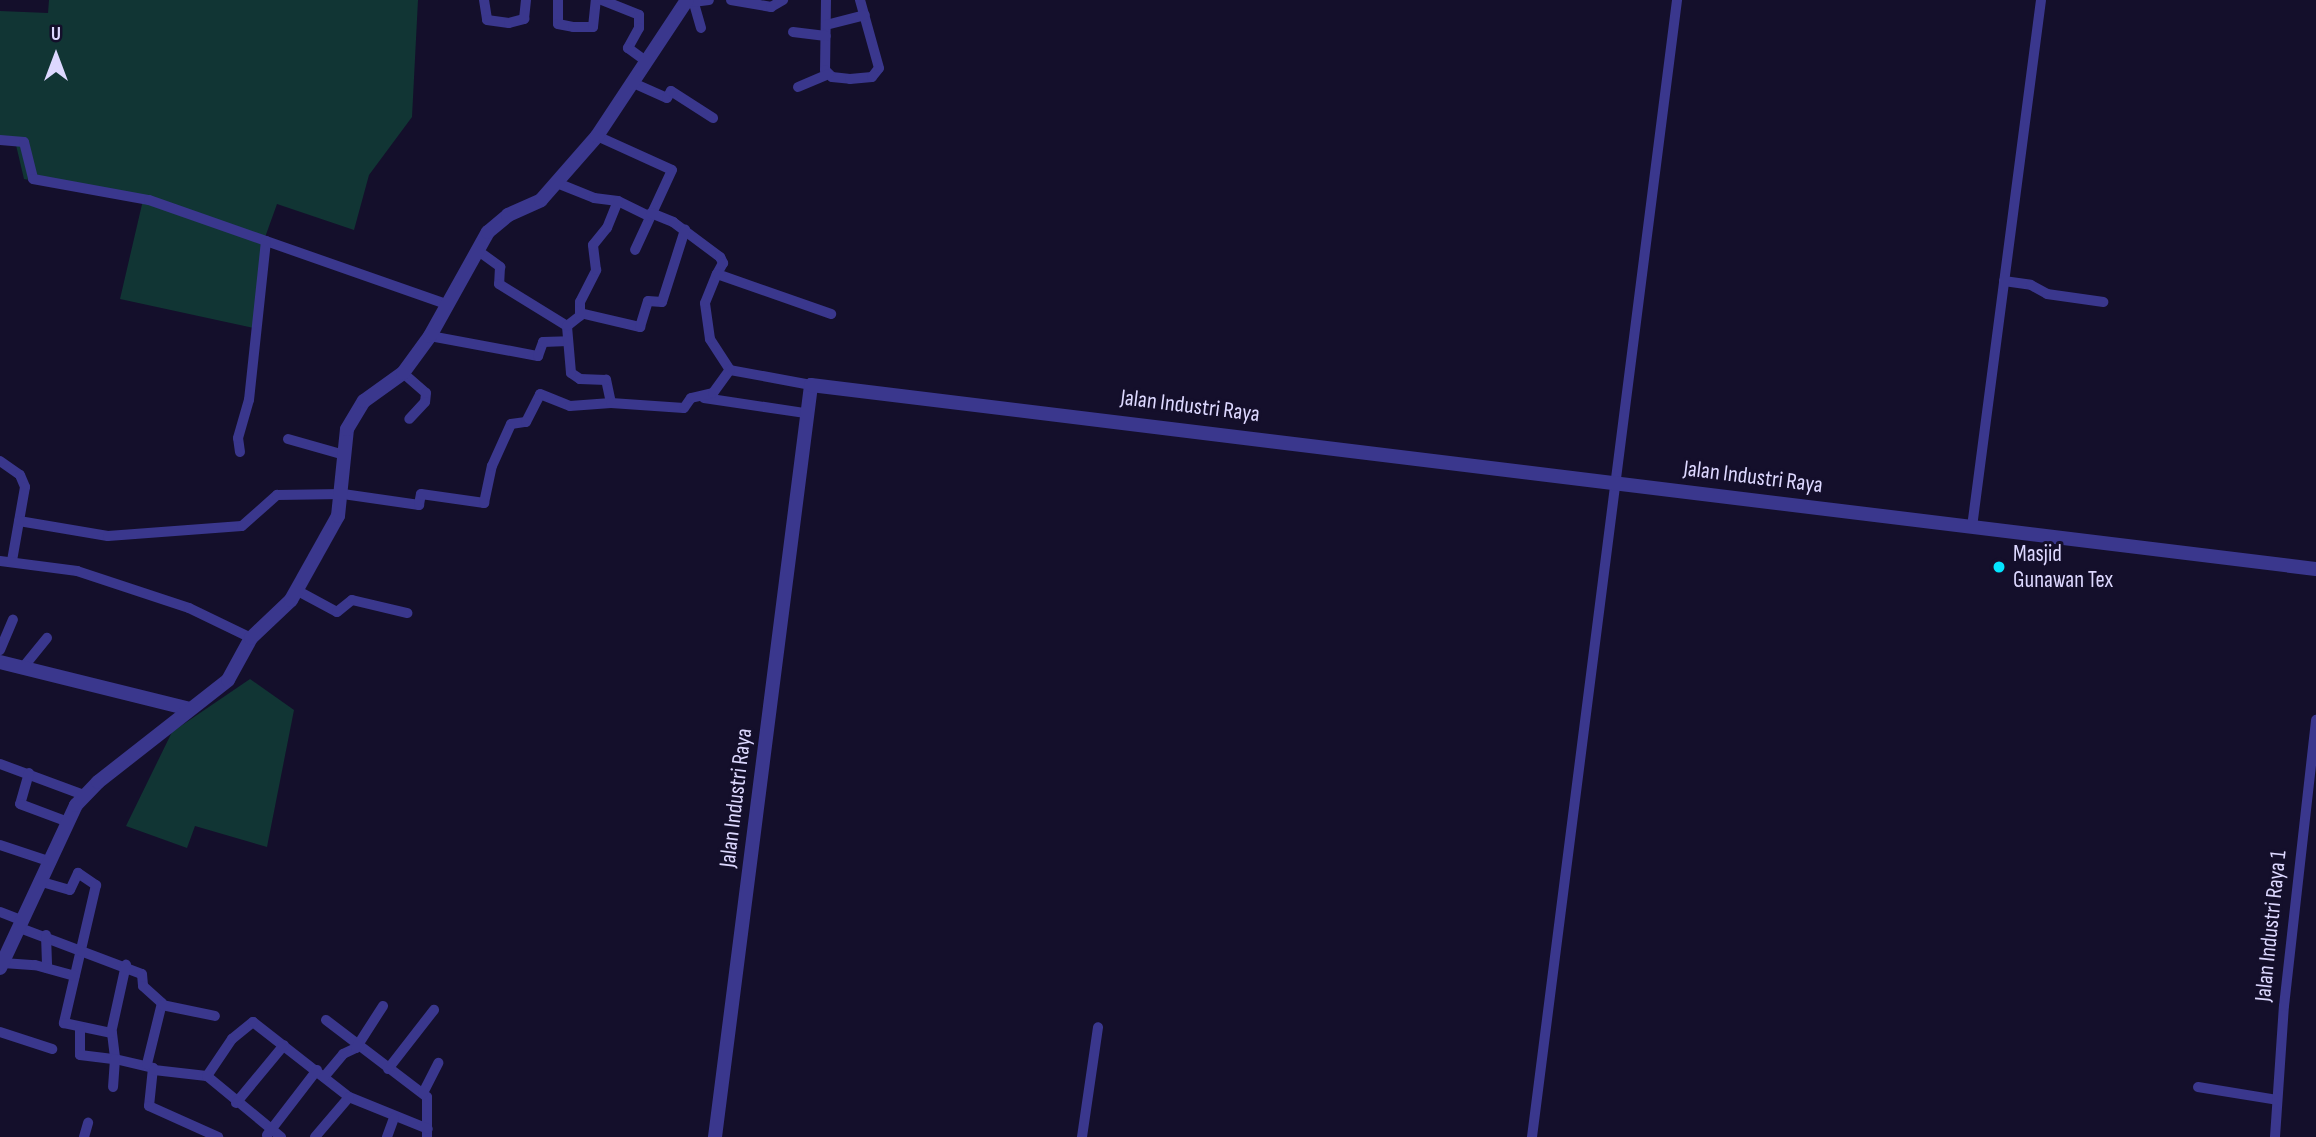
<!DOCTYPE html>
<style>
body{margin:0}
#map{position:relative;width:2316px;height:1137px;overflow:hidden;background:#140f2b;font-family:"Sofia Sans Condensed",sans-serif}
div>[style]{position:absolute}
.green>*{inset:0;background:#113534}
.minor>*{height:10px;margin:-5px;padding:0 5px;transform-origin:5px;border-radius:5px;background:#3a378d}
.tertiary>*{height:14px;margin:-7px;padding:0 7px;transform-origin:7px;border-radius:7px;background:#3a378d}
.dots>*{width:19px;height:19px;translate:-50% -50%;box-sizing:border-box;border:4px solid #140f2b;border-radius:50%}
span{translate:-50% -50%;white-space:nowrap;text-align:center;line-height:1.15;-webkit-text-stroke:6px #140f2b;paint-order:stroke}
.street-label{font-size:23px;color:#ddd8ff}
.poi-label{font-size:23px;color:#ddd8ff}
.left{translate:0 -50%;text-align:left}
.north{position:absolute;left:21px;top:21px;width:70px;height:70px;-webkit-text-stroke:5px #140f2b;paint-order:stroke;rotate:0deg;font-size:19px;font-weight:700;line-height:28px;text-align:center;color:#ddd8ff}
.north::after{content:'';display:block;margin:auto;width:24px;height:32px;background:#ddd8ff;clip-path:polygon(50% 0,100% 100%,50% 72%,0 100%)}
</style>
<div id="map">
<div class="green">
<div style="clip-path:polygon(49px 0,418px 0,412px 117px,369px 175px,354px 230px,277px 204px,263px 243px,258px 329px,120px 299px,143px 200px,24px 179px,16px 145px,0 144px,0 11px,48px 13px)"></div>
<div style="clip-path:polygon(250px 679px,294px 710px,267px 847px,195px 826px,187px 848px,126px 826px,172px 732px)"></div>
</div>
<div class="minor">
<div style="left:484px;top:0;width:20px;rotate:81deg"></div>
<div style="left:487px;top:20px;width:22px;rotate:8deg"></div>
<div style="left:509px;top:23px;width:16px;rotate:-15deg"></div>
<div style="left:524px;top:19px;width:19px;rotate:-84deg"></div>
<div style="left:558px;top:0;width:24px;rotate:90deg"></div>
<div style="left:558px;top:24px;width:15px;rotate:11deg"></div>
<div style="left:573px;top:27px;width:20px"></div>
<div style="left:593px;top:27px;width:27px;rotate:-84deg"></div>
<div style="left:602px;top:0;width:40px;rotate:22deg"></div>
<div style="left:639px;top:15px;width:13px;rotate:90deg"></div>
<div style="left:639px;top:28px;width:23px;rotate:119deg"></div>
<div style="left:628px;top:48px;width:22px;rotate:36deg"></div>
<div style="left:693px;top:0;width:29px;rotate:74deg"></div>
<div style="left:731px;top:0;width:41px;rotate:9.9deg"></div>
<div style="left:771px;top:7px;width:14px;rotate:-30deg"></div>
<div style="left:826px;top:0;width:70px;rotate:90.8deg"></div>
<div style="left:825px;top:70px;width:10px;rotate:45deg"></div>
<div style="left:832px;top:77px;width:18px;rotate:6deg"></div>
<div style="left:850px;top:79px;width:22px;rotate:-5deg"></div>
<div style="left:872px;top:77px;width:11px;rotate:-52deg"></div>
<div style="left:879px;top:68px;width:71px;rotate:-105.6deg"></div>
<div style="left:693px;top:2px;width:16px;rotate:-7deg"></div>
<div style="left:826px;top:25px;width:40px;rotate:-14.4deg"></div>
<div style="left:793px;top:32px;width:33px;rotate:7deg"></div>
<div style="left:631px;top:82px;width:39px;rotate:24deg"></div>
<div style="left:667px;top:98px;width:8px;rotate:-60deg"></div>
<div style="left:671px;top:91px;width:50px;rotate:32.7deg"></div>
<div style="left:798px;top:87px;width:33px;rotate:-23deg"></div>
<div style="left:597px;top:136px;width:82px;rotate:24.4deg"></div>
<div style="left:672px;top:170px;width:88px;rotate:114.8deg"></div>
<div style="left:0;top:140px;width:24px;rotate:5deg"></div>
<div style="left:24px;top:142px;width:38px;rotate:76deg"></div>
<div style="left:33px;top:179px;width:118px;rotate:10.3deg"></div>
<div style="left:149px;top:200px;width:317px;rotate:19.3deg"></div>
<div style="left:557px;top:183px;width:40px;rotate:22deg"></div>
<div style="left:594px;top:198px;width:24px;rotate:7deg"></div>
<div style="left:618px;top:201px;width:34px;rotate:26deg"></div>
<div style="left:651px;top:213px;width:24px;rotate:22deg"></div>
<div style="left:673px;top:222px;width:59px;rotate:36.7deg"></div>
<div style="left:720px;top:257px;width:7px;rotate:63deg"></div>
<div style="left:723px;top:263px;width:13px;rotate:119deg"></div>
<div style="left:477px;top:250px;width:29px;rotate:36deg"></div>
<div style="left:500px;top:267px;width:17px;rotate:93deg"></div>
<div style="left:499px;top:284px;width:80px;rotate:31.7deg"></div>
<div style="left:2004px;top:281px;width:27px;rotate:8deg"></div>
<div style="left:2031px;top:285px;width:18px;rotate:29deg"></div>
<div style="left:2047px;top:294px;width:57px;rotate:8.1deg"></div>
<div style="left:580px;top:313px;width:62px;rotate:13.1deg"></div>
<div style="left:640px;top:327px;width:27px;rotate:-73deg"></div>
<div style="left:648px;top:301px;width:14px;rotate:4deg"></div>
<div style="left:662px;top:302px;width:76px;rotate:-72.3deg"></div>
<div style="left:430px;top:336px;width:110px;rotate:10.5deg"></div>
<div style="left:538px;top:356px;width:15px;rotate:-70deg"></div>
<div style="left:543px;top:342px;width:25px;rotate:-2deg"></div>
<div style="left:403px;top:373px;width:30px;rotate:41deg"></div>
<div style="left:426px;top:393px;width:9px;rotate:96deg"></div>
<div style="left:425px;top:402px;width:23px;rotate:133deg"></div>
<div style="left:811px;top:385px;width:82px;rotate:-169.5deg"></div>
<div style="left:730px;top:370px;width:37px;rotate:-123deg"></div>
<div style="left:710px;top:339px;width:36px;rotate:-98deg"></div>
<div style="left:705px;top:303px;width:31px;rotate:-68deg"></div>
<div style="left:717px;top:274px;width:121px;rotate:19.3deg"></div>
<div style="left:704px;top:398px;width:101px;rotate:8.5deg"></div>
<div style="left:611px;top:403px;width:24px;rotate:-102deg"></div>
<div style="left:606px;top:380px;width:26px;rotate:-178deg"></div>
<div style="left:580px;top:379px;width:11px;rotate:-146deg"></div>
<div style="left:571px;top:373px;width:47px;rotate:-94.9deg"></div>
<div style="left:567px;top:326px;width:16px;rotate:-38deg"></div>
<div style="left:580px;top:316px;width:14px;rotate:-90deg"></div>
<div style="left:580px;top:302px;width:36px;rotate:-63deg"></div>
<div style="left:596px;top:270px;width:25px;rotate:-97deg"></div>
<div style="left:593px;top:245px;width:22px;rotate:-51deg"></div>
<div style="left:607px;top:228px;width:29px;rotate:-68deg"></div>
<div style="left:288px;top:439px;width:55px;rotate:15.8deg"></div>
<div style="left:240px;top:452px;width:14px;rotate:-98deg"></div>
<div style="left:238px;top:438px;width:40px;rotate:-74deg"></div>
<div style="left:249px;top:400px;width:160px;rotate:-83.9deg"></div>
<div style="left:0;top:461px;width:24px;rotate:35deg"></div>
<div style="left:20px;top:475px;width:13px;rotate:67deg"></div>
<div style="left:25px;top:487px;width:75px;rotate:100deg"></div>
<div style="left:19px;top:521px;width:90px;rotate:9.6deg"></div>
<div style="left:108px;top:536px;width:134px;rotate:-4.3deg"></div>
<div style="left:242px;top:526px;width:47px;rotate:-41.5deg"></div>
<div style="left:277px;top:495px;width:66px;rotate:-0.9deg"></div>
<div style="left:343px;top:494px;width:77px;rotate:8.2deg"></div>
<div style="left:419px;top:505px;width:11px;rotate:-80deg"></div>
<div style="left:421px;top:494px;width:64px;rotate:8.1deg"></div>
<div style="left:484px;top:503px;width:38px;rotate:-78deg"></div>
<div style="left:492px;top:466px;width:46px;rotate:-65.7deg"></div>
<div style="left:511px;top:424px;width:15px;rotate:-8deg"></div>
<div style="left:526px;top:422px;width:31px;rotate:-63deg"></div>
<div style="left:540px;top:394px;width:32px;rotate:22deg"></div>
<div style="left:570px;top:406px;width:41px;rotate:-4.2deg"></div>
<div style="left:611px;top:403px;width:73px;rotate:3.9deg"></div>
<div style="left:684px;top:408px;width:12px;rotate:-55deg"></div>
<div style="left:691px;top:398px;width:23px;rotate:-13deg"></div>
<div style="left:713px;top:393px;width:29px;rotate:-54deg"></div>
<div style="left:1972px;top:527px;width:531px;rotate:-82.54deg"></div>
<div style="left:0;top:561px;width:78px;rotate:7.4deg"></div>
<div style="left:77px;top:571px;width:118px;rotate:18.3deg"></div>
<div style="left:189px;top:608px;width:69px;rotate:25.8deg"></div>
<div style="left:298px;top:591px;width:44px;rotate:28.3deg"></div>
<div style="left:337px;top:612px;width:19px;rotate:-39deg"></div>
<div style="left:352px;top:600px;width:57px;rotate:13.3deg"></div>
<div style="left:0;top:650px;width:33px;rotate:-67deg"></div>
<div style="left:25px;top:665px;width:35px;rotate:-51deg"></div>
<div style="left:0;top:764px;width:90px;rotate:20.3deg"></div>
<div style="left:29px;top:773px;width:32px;rotate:106deg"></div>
<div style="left:20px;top:804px;width:51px;rotate:20.6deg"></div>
<div style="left:0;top:845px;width:54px;rotate:18.4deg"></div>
<div style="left:42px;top:882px;width:29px;rotate:16deg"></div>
<div style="left:70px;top:890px;width:19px;rotate:-65deg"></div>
<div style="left:78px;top:873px;width:22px;rotate:34deg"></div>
<div style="left:96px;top:885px;width:142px;rotate:103.1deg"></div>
<div style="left:64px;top:1023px;width:49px;rotate:11.8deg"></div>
<div style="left:112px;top:1033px;width:26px;rotate:83deg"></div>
<div style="left:115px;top:1059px;width:39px;rotate:13deg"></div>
<div style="left:153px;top:1068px;width:38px;rotate:96deg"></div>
<div style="left:149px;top:1106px;width:76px;rotate:24.2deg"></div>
<div style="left:0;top:912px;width:25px;rotate:21deg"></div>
<div style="left:20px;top:928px;width:130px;rotate:20.7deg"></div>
<div style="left:142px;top:974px;width:12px;rotate:85deg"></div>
<div style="left:143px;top:986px;width:25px;rotate:42deg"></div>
<div style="left:162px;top:1003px;width:63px;rotate:103.8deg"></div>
<div style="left:46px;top:935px;width:33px;rotate:88deg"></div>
<div style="left:3px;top:963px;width:32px;rotate:4deg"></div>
<div style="left:35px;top:965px;width:41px;rotate:15.4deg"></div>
<div style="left:162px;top:1005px;width:54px;rotate:11.7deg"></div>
<div style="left:326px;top:1020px;width:127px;rotate:37.3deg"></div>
<div style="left:427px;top:1097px;width:40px;rotate:90deg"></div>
<div style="left:80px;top:1027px;width:28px;rotate:90deg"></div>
<div style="left:80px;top:1055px;width:35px;rotate:7deg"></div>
<div style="left:115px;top:1059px;width:28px;rotate:94deg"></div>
<div style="left:0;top:1032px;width:55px;rotate:18.1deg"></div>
<div style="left:111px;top:1033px;width:70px;rotate:-77.6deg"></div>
<div style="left:388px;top:1069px;width:75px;rotate:-52.1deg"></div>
<div style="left:154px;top:1070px;width:53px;rotate:6.5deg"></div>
<div style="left:207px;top:1076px;width:96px;rotate:39.5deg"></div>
<div style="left:207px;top:1076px;width:45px;rotate:-56deg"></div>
<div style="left:232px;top:1039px;width:27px;rotate:-39deg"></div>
<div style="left:253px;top:1022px;width:122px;rotate:38deg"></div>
<div style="left:349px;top:1097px;width:85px;rotate:22.1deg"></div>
<div style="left:324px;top:1077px;width:30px;rotate:-50deg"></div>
<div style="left:343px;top:1054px;width:14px;rotate:-25deg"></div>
<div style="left:356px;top:1048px;width:50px;rotate:-57.3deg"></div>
<div style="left:2198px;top:1087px;width:80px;rotate:9.3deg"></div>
<div style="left:423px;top:1093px;width:34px;rotate:-63deg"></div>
<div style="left:236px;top:1103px;width:75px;rotate:-50.4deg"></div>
<div style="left:267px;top:1135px;width:82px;rotate:-52.4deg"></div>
<div style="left:84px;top:1137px;width:15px;rotate:-74deg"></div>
<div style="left:315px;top:1137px;width:52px;rotate:-49.6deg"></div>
<div style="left:387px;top:1137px;width:20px;rotate:-70deg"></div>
<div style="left:1082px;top:1137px;width:111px;rotate:-81.7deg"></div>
<div style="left:1532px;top:1137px;width:1146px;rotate:-82.73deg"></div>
<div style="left:2275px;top:1137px;width:131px;rotate:-86.1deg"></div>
<div style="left:2284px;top:1006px;width:288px;rotate:-83.6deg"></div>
</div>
<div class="tertiary">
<div style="left:0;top:662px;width:196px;rotate:13.9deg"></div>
<div style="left:0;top:968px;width:180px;rotate:-65deg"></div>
<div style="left:76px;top:805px;width:32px;rotate:-46deg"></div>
<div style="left:98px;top:782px;width:165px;rotate:-38.1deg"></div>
<div style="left:228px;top:680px;width:48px;rotate:-61.3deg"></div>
<div style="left:251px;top:638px;width:55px;rotate:-43.5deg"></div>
<div style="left:291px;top:600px;width:96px;rotate:-60.8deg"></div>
<div style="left:338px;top:516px;width:87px;rotate:-84.1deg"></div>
<div style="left:347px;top:429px;width:33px;rotate:-59deg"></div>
<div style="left:364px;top:401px;width:48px;rotate:-35.7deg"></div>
<div style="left:403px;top:373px;width:46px;rotate:-53.9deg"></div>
<div style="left:430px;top:336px;width:119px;rotate:-60.9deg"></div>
<div style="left:488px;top:232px;width:26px;rotate:-40deg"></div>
<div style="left:508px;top:215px;width:36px;rotate:-24deg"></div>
<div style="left:541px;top:200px;width:85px;rotate:-48.8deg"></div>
<div style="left:597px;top:136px;width:163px;rotate:-56.5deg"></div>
<div style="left:715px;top:1137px;width:758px;rotate:-82.72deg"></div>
<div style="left:811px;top:385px;width:1516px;rotate:6.97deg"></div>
</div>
<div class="dots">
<div style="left:1999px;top:567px;background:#04e5ff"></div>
</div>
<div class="street-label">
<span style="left:1190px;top:406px;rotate:7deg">Jalan Industri Raya</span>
<span style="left:1753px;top:477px;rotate:7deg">Jalan Industri Raya</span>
<span style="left:736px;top:798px;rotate:-83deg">Jalan Industri Raya</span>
<span style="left:2271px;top:926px;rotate:-84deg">Jalan Industri Raya 1</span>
</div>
<div class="poi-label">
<span class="left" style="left:2013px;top:567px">Masjid<br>Gunawan Tex</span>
</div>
<div class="north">U</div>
</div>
